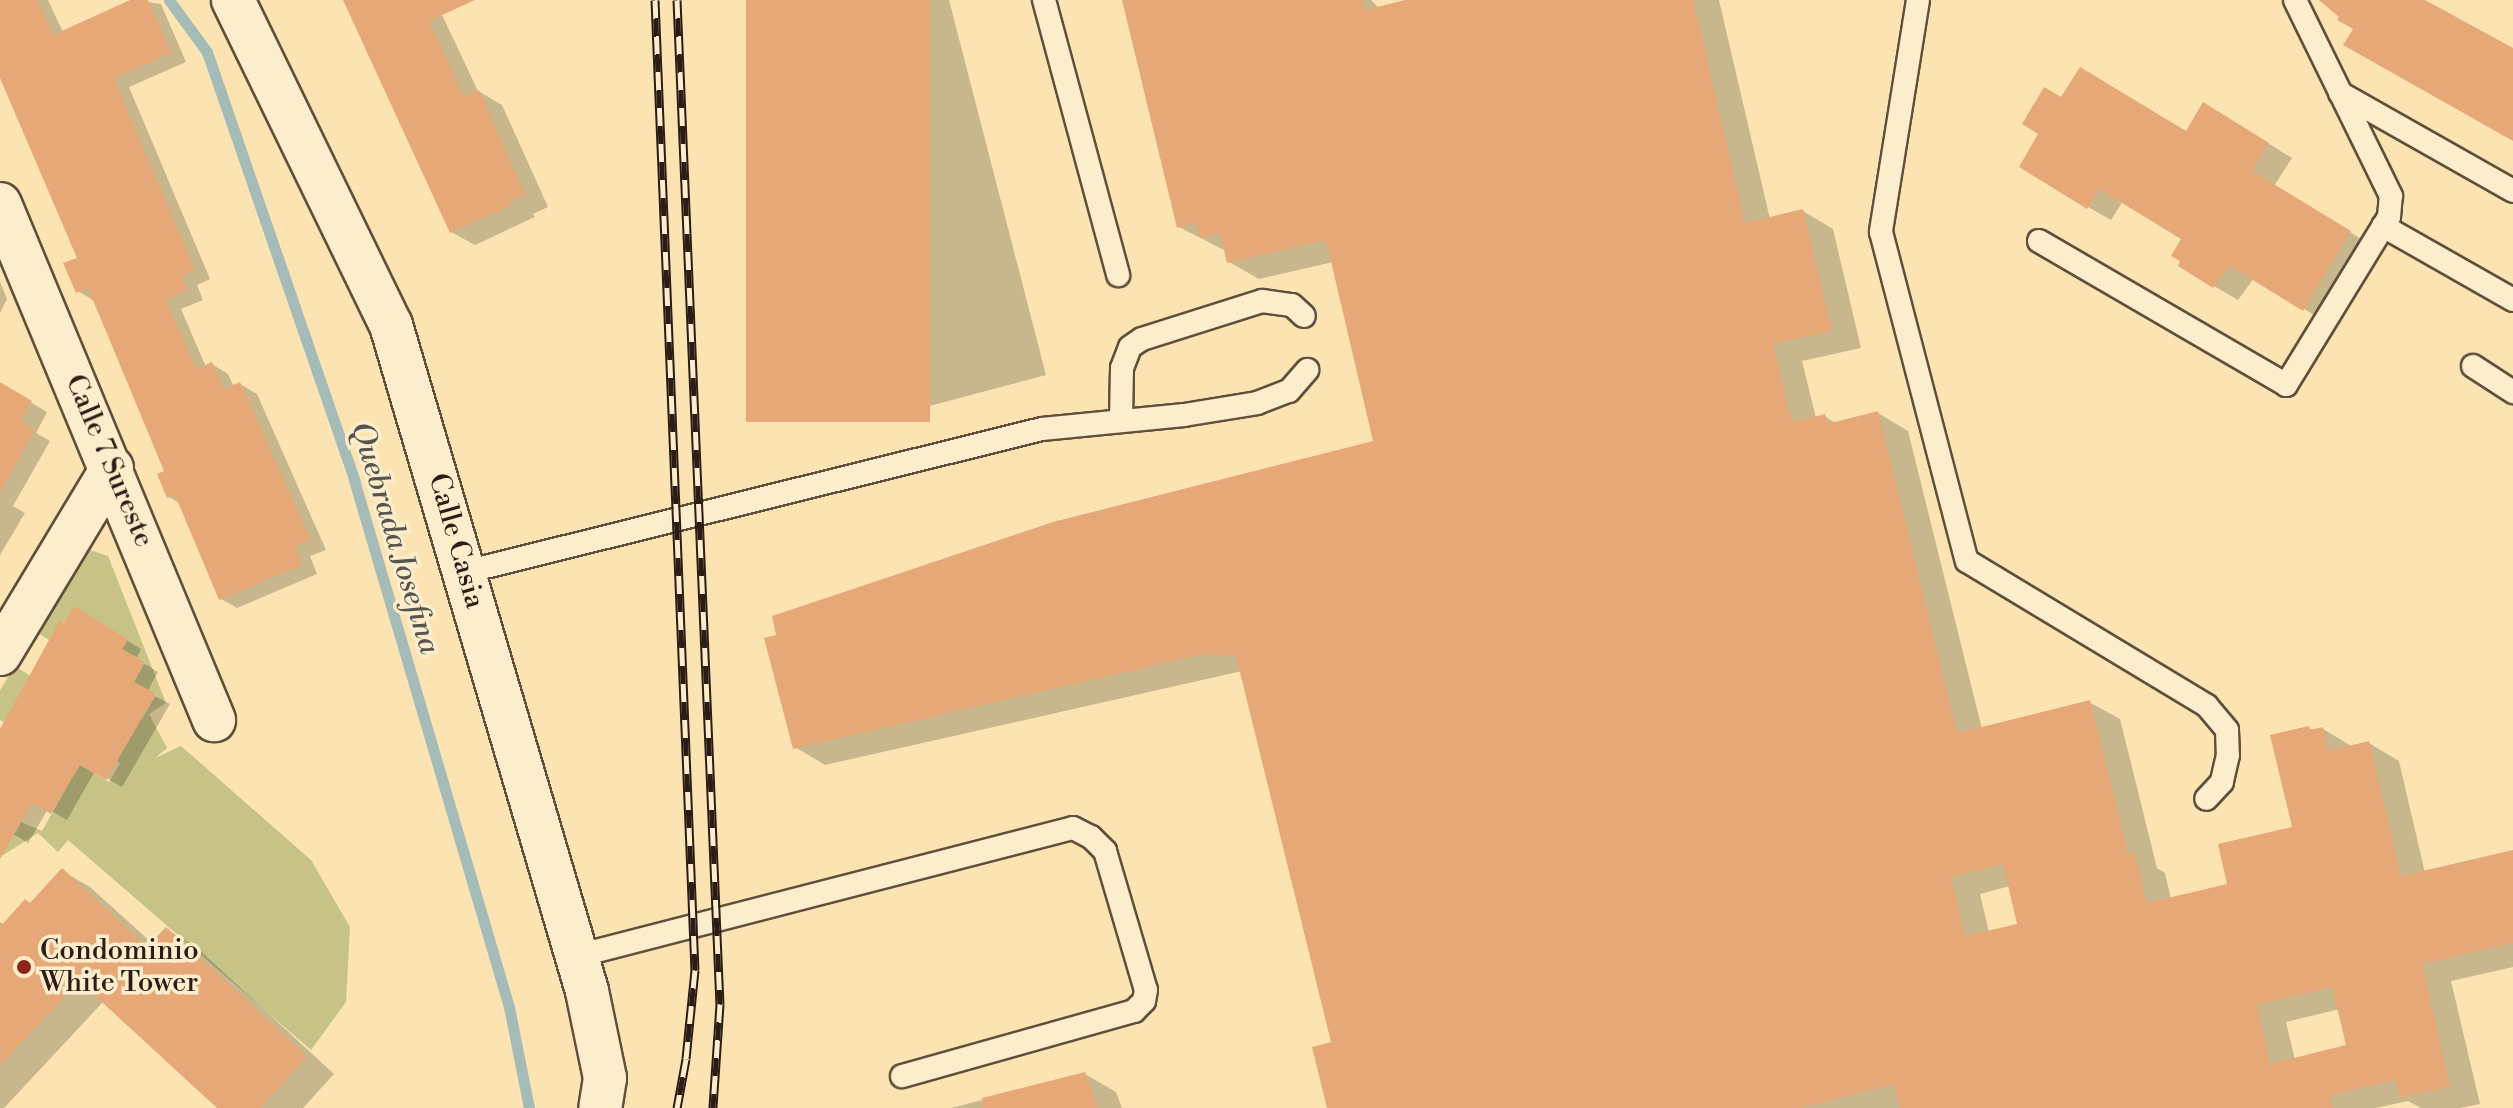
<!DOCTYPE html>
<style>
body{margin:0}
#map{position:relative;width:2513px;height:1108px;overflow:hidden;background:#fbe4b1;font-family:"Libre Bodoni",serif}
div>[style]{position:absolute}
.green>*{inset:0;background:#c7c286}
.shadow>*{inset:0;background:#0003}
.stream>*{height:11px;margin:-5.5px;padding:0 5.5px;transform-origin:5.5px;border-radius:5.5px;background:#a5bbb8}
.building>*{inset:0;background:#e7a877;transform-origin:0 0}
.roads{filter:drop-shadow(2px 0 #5f4f3c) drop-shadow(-2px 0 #5f4f3c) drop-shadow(0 2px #5f4f3c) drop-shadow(0 -2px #5f4f3c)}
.lane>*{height:22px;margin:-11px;padding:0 11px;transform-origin:11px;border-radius:11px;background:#fcedcc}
.street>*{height:42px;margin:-21px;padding:0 21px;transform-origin:21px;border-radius:21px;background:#fcedcc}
.rail>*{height:9px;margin-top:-4.5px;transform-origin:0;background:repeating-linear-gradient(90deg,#fcedcc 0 18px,#2b1d15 0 36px);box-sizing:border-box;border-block:2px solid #2b1d15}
.dots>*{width:22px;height:22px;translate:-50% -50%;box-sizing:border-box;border:4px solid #fcedcc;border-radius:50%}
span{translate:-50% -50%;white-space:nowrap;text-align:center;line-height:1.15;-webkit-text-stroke:7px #fcedcc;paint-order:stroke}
.street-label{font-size:28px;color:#2b1d15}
.poi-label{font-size:28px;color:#2b1d15}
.left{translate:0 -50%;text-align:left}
.water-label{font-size:30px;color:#56544e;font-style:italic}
</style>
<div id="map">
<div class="green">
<div style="clip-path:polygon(90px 550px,108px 556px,166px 703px,149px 714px,167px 748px,155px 758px,181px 746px,311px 860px,350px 927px,346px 1002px,311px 1050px,68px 840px,58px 852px,38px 833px,0 857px,21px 822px,42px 831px,64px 792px,61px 754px,109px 782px,120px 763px,90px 745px,97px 693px,142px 719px,156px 695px,134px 682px,145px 662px,122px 649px,128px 639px,74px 607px,64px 623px,60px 621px,49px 640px,35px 631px,84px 552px)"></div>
<div style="clip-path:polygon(15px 666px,40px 682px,16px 702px,4px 722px,0 720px,0 690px)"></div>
</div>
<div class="shadow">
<div style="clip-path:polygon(0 0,48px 0,63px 32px,132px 0,161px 4px,186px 62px,129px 87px,210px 279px,197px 285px,203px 300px,181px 309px,206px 367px,212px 364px,228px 374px,234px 387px,240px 384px,257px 394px,326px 550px,310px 556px,317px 574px,237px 608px,221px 599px,181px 504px,169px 497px,167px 472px,94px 301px,78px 291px,79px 259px,0 75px)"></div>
<div style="clip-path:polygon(345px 0,435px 0,478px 91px,502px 105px,548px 207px,533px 214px,535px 217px,475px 245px,451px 232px)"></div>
<div style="clip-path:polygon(748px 0,949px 0,1046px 375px,877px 420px,853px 407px)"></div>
<div style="clip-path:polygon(evenodd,1124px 0,1371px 0,1379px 8px,1413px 0,1719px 0,1770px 219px,1803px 211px,1833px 229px,1861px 348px,1802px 361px,1816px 418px,1824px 416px,1837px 424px,1878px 413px,1908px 431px,1982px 729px,2089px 702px,2120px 719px,2157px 868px,2165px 873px,2171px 899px,2230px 886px,2294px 829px,2308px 728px,2315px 731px,2323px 729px,2353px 747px,2369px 743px,2399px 761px,2425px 873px,2513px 852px,2513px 967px,2451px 981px,2480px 1104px,2460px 1108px,2421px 1108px,2408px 1101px,2376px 1108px,1329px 1108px,1334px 1043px,1242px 671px,825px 765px,795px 747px,1376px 443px,1333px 262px,1259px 279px,1229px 262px,1226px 251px,1179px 227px,1124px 0,2010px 886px,2019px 925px,1989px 932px,1980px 894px,2010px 886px,1124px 0,2340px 1009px,2348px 1046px,2295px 1060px,2286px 1022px,2340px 1009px)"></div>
<div style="clip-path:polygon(2062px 100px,2187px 133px,2227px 118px,2292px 158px,2274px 186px,2373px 246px,2327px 323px,2254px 278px,2238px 300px,2180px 266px,2184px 238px,2123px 201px,2111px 220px,2088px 207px)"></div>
<div style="clip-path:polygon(0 282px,7px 299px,0 313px)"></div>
<div style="clip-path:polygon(0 384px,47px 412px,36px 433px,50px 441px,13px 506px,25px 513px,0 555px)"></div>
<div style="clip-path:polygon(75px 609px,141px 649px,136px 659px,158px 672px,147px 692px,170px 704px,122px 787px,95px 771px,67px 820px,48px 809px,28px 843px,0 826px,0 732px)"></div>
<div style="clip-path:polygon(62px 871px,90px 887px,153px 944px,166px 929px,195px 946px,334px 1074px,303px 1108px,220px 1108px,104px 1001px,4px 1108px,0 1108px,0 922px,5px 925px,31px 904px)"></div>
<div style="clip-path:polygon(1085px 1074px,1116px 1092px,1122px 1108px,951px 1108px)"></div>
</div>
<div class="stream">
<div style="left:169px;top:0;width:64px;rotate:53.8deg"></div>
<div style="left:207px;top:52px;width:453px;rotate:71deg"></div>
<div style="left:354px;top:480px;width:549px;rotate:73.61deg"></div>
<div style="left:509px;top:1007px;width:103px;rotate:78.8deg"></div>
</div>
<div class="building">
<div style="clip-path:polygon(0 0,37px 0,53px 35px,130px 0,148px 0,171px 53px,114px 78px,195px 270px,182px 276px,188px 290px,166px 300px,196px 369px,212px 362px,224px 389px,240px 382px,311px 540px,295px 547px,302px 565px,219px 600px,175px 495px,167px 498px,157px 474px,164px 471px,88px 288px,76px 293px,63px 263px,77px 258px,0 78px)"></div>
<div style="clip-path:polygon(343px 0,475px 0,429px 21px,464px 96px,479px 90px,525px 194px,511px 200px,513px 204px,450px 233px)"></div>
<div style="left:746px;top:0;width:184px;height:422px"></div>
<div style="clip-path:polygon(evenodd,1122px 0,1362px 0,1365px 10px,1405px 0,1693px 0,1745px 223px,1803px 209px,1832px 331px,1773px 344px,1788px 408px,1794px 422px,1825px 414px,1827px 424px,1878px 411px,1957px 733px,2090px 700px,2128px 854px,2135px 853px,2147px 903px,2227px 884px,2218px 844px,2292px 827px,2270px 735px,2309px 726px,2310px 730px,2323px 727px,2328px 751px,2369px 741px,2401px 876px,2513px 850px,2513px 943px,2422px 964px,2450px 1087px,2400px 1098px,2396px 1080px,2330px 1095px,2333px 1108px,1900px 1108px,1894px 1084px,1801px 1108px,1327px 1108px,1312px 1047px,1331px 1042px,1236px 656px,1204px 654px,793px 749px,764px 638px,776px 635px,772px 616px,1053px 522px,1373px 441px,1326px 240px,1227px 263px,1220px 233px,1200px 238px,1196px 223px,1177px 228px,1122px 0,2003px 864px,2017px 924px,1965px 936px,1951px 877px,2003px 864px,1122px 0,2332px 987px,2346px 1045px,2270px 1064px,2257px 1005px,2332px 987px)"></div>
<div style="clip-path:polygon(2319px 0,2425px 0,2513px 48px,2513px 141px,2343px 45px,2353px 29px,2337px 20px,2339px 17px)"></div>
<div style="clip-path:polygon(2080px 67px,2186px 131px,2203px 102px,2269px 143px,2252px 171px,2351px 231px,2303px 311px,2230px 266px,2213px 288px,2178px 266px,2180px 261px,2171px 256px,2181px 239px,2099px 189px,2087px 209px,2019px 167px,2038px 134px,2022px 124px,2044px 87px,2061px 97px)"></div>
<div style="clip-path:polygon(0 382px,32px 401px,21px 422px,35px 430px,0 492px)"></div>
<div style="clip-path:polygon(74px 606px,128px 639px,122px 649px,145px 662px,134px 682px,156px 694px,106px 780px,80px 765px,51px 814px,32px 803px,0 859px,0 729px,60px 620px,64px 623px)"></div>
<div style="clip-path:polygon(62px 868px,147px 947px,166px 927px,307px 1056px,260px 1108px,217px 1108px,79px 981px,0 1066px,0 927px,25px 899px,30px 903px)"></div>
<div style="clip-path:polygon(1085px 1072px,1098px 1108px,983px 1108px,982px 1098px)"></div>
</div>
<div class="roads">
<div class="lane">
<div style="left:1044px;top:0;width:285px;rotate:74.9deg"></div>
<div style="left:1918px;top:0;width:235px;rotate:99.1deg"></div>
<div style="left:1881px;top:232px;width:340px;rotate:75.4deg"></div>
<div style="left:1967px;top:561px;width:280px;rotate:31.1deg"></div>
<div style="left:2207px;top:706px;width:31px;rotate:50deg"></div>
<div style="left:2227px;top:730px;width:25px;rotate:88deg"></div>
<div style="left:2228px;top:755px;width:28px;rotate:103deg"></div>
<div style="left:2222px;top:782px;width:23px;rotate:133deg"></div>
<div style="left:2340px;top:93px;width:199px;rotate:29.5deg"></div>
<div style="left:2383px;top:226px;width:150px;rotate:29.6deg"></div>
<div style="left:2039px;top:241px;width:286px;rotate:30.2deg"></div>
<div style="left:2286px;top:385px;width:197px;rotate:-58.5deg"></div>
<div style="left:2389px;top:217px;width:21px;rotate:-85deg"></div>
<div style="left:2391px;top:196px;width:218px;rotate:-116.1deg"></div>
<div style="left:2473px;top:366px;width:48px;rotate:33deg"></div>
<div style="left:1121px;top:420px;width:52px;rotate:-88.9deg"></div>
<div style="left:1122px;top:368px;width:22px;rotate:-69deg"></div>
<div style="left:1130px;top:347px;width:14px;rotate:-34deg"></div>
<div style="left:1142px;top:339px;width:126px;rotate:-17.6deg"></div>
<div style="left:1262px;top:301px;width:30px;rotate:8deg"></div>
<div style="left:1292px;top:305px;width:16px;rotate:43deg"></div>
<div style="left:465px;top:572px;width:594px;rotate:-13.92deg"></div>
<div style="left:1042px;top:429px;width:143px;rotate:-5.6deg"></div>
<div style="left:1184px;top:415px;width:74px;rotate:-9.3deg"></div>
<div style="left:1257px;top:403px;width:34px;rotate:-21deg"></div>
<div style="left:1289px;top:391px;width:28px;rotate:-49deg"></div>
<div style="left:577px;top:956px;width:512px;rotate:-14.47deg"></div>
<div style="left:1073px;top:828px;width:20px;rotate:27deg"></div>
<div style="left:1091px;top:837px;width:20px;rotate:45deg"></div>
<div style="left:1105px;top:851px;width:145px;rotate:73.6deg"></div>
<div style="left:1146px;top:990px;width:11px;rotate:100deg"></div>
<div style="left:1144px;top:1001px;width:14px;rotate:135deg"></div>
<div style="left:1134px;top:1011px;width:241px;rotate:164.3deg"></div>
</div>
<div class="street">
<div style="left:233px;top:0;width:361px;rotate:64.1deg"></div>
<div style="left:391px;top:325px;width:694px;rotate:73.6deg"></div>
<div style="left:587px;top:991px;width:89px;rotate:78.3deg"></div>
<div style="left:605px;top:1078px;width:30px;rotate:99deg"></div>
<div style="left:0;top:204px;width:559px;rotate:67.47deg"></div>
<div style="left:0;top:654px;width:217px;rotate:-58.9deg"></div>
</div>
</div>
<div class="rail">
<div style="left:655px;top:0;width:971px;rotate:87.64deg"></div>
<div style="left:695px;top:970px;width:89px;rotate:95.8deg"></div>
<div style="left:686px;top:1059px;width:50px;rotate:100.4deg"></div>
<div style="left:677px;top:0;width:1005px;rotate:87.55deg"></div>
<div style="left:720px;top:1004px;width:104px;rotate:93.9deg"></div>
</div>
<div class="dots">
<div style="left:24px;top:967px;background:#8f2418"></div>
</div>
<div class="street-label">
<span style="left:109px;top:461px;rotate:67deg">Calle 7 Sureste</span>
<span style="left:456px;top:541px;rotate:74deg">Calle Casia</span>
</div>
<div class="poi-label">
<span class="left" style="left:40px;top:967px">Condominio<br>White Tower</span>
</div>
<div class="water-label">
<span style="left:395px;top:538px;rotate:73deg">Quebrada Josefina</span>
</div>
</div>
